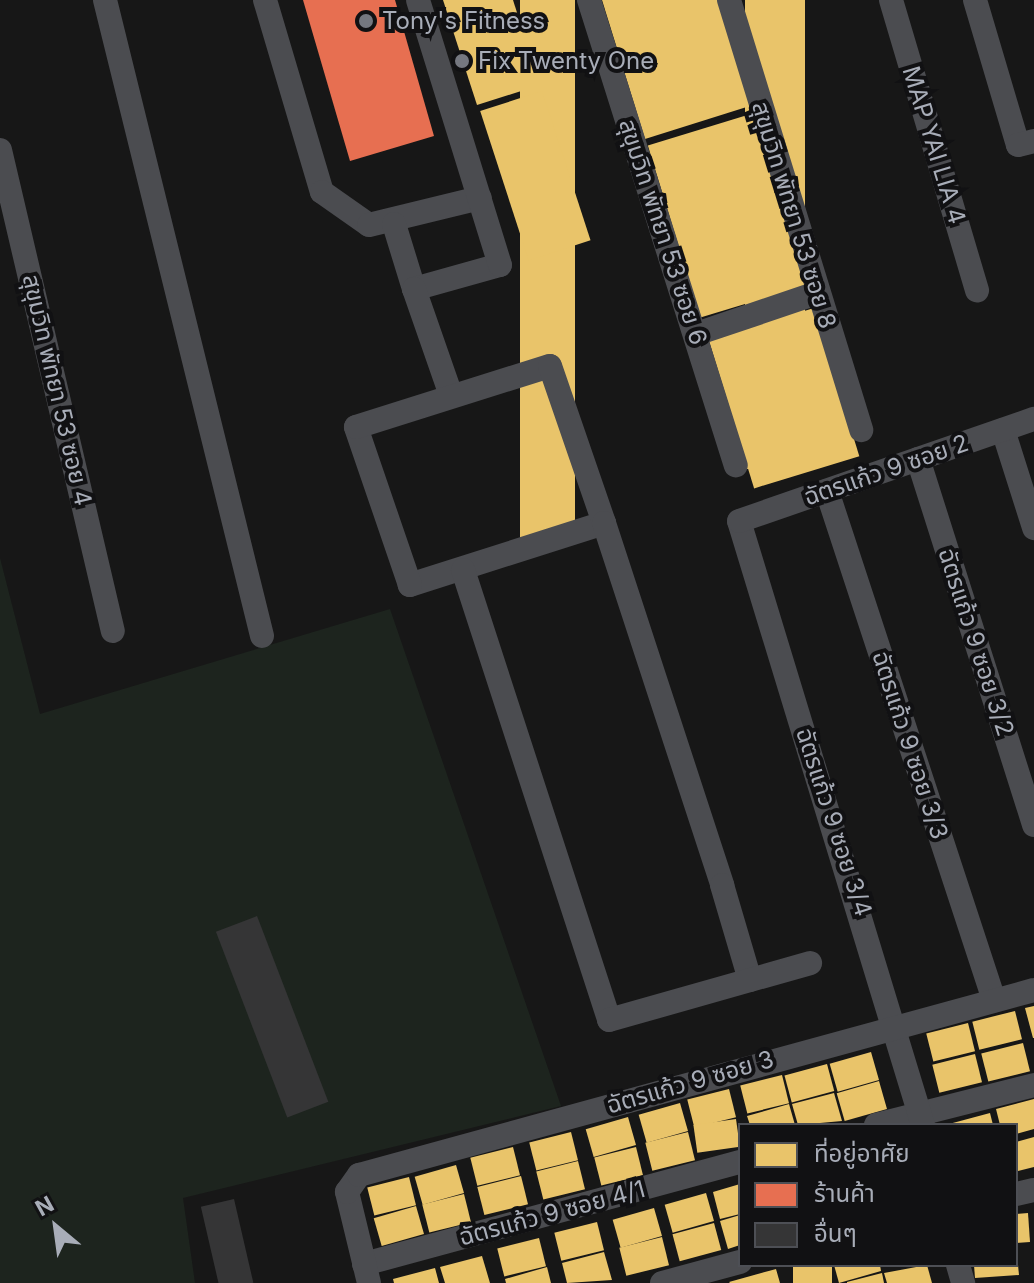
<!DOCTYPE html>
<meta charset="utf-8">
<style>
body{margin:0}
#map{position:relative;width:1034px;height:1283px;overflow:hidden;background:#171717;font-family:Inter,"Noto Sans Thai",sans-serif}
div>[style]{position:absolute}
.green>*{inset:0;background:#1d241e}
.homes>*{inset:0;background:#e9c46a;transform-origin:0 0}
.shops>*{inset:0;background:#e76f51}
.building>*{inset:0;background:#353536;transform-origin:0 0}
.minor>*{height:24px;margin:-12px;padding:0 12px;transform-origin:12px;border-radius:12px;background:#4b4c50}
.dots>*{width:22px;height:22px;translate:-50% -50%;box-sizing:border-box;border:4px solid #111113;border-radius:50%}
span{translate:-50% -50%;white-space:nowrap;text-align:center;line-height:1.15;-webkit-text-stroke:8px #111113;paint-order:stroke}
.poi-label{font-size:24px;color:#a8adb8}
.left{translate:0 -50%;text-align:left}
.street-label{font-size:24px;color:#a8adb8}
.legend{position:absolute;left:738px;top:1123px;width:280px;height:144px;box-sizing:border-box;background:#111113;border:2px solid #4d4f55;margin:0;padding:10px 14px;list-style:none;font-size:24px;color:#a8adb8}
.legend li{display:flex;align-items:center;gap:16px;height:40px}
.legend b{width:40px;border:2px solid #4d4f55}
.north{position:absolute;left:16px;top:1187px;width:80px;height:80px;-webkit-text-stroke:6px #111113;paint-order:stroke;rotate:331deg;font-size:22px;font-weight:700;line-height:32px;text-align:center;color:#a8adb8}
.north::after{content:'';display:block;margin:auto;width:28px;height:36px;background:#a8adb8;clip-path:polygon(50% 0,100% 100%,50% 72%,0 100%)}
</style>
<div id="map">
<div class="green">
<div style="clip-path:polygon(0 558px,40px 714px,390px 609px,561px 1106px,183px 1198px,195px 1283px,0 1283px)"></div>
</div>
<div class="homes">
<div style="clip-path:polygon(443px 0,513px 0,540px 85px,477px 105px)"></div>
<div style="left:520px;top:0;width:55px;height:541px"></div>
<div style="clip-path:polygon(602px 0,721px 0,753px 105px,645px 139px)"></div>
<div style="left:745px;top:0;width:60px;height:469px"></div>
<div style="left:542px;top:91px;width:157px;height:65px;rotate:72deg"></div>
<div style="left:754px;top:113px;width:180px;height:111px;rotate:73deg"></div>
<div style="left:814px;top:308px;width:155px;height:110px;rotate:73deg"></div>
<div style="clip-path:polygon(1034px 1006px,1034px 1038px,1033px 1038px,1025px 1008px)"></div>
<div style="left:1015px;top:1011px;width:29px;height:44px;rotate:76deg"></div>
<div style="left:968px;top:1023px;width:29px;height:43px;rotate:76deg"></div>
<div style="left:1023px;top:1043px;width:29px;height:43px;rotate:76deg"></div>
<div style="left:871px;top:1052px;width:29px;height:43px;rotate:74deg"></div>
<div style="left:975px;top:1054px;width:29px;height:44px;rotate:76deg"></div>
<div style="left:827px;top:1064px;width:28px;height:44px;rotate:75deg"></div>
<div style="left:782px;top:1075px;width:29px;height:43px;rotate:76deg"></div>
<div style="left:879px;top:1081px;width:29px;height:44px;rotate:74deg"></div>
<div style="left:729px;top:1089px;width:29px;height:43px;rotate:76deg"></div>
<div style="clip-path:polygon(834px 1093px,842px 1121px,798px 1125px,792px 1104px)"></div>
<div style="clip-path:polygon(1034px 1099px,1034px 1129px,1016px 1134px,1016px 1125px,1000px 1125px,996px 1109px)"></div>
<div style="left:680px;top:1103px;width:29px;height:43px;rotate:74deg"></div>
<div style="clip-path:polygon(789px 1104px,795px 1125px,750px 1125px,747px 1116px)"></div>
<div style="clip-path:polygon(990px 1113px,993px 1125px,949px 1125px,949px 1124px)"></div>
<div style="left:628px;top:1117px;width:29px;height:44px;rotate:74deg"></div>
<div style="left:736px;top:1119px;width:28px;height:43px;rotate:82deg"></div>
<div style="left:571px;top:1132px;width:29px;height:43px;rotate:76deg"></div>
<div style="left:688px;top:1132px;width:29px;height:44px;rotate:76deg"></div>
<div style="clip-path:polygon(1034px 1137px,1034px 1167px,1018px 1171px,1016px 1142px)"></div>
<div style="left:513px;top:1147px;width:29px;height:44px;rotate:76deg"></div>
<div style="left:636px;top:1147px;width:29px;height:43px;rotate:76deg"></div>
<div style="left:578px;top:1161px;width:29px;height:43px;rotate:76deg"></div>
<div style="left:456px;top:1165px;width:29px;height:43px;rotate:74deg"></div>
<div style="left:521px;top:1176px;width:29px;height:45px;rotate:76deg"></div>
<div style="left:409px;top:1177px;width:29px;height:43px;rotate:76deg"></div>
<div style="clip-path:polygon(740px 1184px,740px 1214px,720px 1219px,713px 1192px)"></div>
<div style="left:706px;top:1193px;width:29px;height:43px;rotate:74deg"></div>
<div style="left:464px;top:1194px;width:29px;height:43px;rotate:76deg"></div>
<div style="left:416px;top:1206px;width:29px;height:44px;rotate:74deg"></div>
<div style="left:654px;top:1208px;width:29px;height:43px;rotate:74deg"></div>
<div style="clip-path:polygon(1028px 1213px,1030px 1242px,1016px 1243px,1016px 1214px)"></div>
<div style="clip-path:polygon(740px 1215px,740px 1245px,728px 1249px,720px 1221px)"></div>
<div style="left:597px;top:1222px;width:29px;height:44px;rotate:76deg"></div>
<div style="left:714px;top:1223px;width:28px;height:43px;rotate:75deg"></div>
<div style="left:662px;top:1237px;width:29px;height:44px;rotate:76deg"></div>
<div style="left:539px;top:1238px;width:29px;height:43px;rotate:76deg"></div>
<div style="clip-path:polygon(604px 1252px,612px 1280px,567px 1283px,562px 1263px)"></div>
<div style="clip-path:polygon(482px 1256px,490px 1283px,445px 1283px,440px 1267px)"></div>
<div style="left:793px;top:1265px;width:39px;height:18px"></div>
<div style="clip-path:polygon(834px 1265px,880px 1265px,881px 1271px,839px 1283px)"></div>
<div style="clip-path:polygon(927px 1265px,932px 1283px,887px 1283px,884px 1273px)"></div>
<div style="clip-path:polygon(974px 1265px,1018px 1265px,1019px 1275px,975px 1278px)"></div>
<div style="clip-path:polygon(547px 1267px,551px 1283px,506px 1283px,505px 1279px)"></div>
<div style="clip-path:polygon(435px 1268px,439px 1283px,394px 1283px,393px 1279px)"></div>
<div style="clip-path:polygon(776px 1269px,780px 1283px,730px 1283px,729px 1282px)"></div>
<div style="clip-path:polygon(882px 1273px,884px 1283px,847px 1283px,847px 1282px)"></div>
</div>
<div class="shops">
<div style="clip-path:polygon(303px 0,395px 0,434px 136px,350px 161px)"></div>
</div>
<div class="building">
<div style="left:257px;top:916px;width:199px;height:44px;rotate:69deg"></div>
<div style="left:234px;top:1199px;width:86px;height:34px;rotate:77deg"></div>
</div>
<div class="minor">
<div style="left:105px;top:0;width:655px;rotate:76.13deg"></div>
<div style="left:265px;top:0;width:200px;rotate:73.5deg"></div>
<div style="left:322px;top:192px;width:57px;rotate:35.1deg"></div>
<div style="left:369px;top:225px;width:114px;rotate:-13.7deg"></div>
<div style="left:589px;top:0;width:488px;rotate:72.5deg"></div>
<div style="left:729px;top:0;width:450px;rotate:72.9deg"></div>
<div style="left:891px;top:0;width:303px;rotate:73.5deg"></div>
<div style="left:975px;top:0;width:151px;rotate:73.5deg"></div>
<div style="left:1018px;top:145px;width:16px;rotate:-14deg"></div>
<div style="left:0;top:150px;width:494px;rotate:76.8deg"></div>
<div style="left:394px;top:224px;width:68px;rotate:72.9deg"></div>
<div style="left:414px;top:289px;width:89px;rotate:-15.6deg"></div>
<div style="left:500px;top:265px;width:277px;rotate:-107.2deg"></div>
<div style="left:414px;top:289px;width:112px;rotate:70.8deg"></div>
<div style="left:696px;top:334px;width:128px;rotate:-18.7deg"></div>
<div style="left:1003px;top:430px;width:103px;rotate:72.4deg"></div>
<div style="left:918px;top:459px;width:384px;rotate:72.4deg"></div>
<div style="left:827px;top:491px;width:536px;rotate:71.84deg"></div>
<div style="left:604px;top:523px;width:204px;rotate:162.3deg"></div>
<div style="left:410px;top:585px;width:167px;rotate:-108.9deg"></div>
<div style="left:356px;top:427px;width:203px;rotate:-17.5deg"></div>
<div style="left:550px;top:366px;width:166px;rotate:71deg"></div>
<div style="left:604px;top:523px;width:381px;rotate:71.9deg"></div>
<div style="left:722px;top:885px;width:99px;rotate:73.6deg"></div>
<div style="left:463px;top:570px;width:473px;rotate:72deg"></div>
<div style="left:609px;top:1020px;width:209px;rotate:-15.8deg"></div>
<div style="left:876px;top:1125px;width:163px;rotate:-14.2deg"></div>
<div style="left:923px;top:1125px;width:631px;rotate:-106.94deg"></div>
<div style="left:739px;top:521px;width:312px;rotate:-19.1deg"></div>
<div style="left:1016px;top:1194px;width:18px;rotate:-13deg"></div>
<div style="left:364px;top:1264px;width:390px;rotate:-15.2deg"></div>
<div style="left:958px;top:1265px;width:19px;rotate:74deg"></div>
<div style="left:369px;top:1283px;width:94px;rotate:-103.6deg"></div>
<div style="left:347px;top:1192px;width:21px;rotate:-55deg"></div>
<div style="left:359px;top:1175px;width:700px;rotate:-15.33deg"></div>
<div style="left:662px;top:1283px;width:81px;rotate:-15.1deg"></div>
</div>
<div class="dots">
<div style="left:366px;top:21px;background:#757880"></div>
<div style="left:462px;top:61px;background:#757880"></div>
</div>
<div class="poi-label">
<span class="left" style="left:382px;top:21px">Tony's Fitness</span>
<span class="left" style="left:478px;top:61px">Fix Twenty One</span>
</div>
<div class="street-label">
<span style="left:934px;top:145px;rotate:73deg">MAP YAI LIA 4</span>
<span style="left:794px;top:215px;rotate:73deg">สุขุมวิท พัทยา 53 ซอย 8</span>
<span style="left:663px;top:232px;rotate:72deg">สุขุมวิท พัทยา 53 ซอย 6</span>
<span style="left:57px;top:390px;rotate:77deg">สุขุมวิท พัทยา 53 ซอย 4</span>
<span style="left:886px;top:470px;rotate:-19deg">ฉัตรแก้ว 9 ซอย 2</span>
<span style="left:976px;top:642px;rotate:72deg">ฉัตรแก้ว 9 ซอย 3/2</span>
<span style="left:910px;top:745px;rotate:72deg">ฉัตรแก้ว 9 ซอย 3/3</span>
<span style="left:834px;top:822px;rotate:72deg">ฉัตรแก้ว 9 ซอย 3/4</span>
<span style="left:690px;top:1082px;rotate:-16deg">ฉัตรแก้ว 9 ซอย 3</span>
<span style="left:552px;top:1213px;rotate:-15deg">ฉัตรแก้ว 9 ซอย 4/1</span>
</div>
<ul class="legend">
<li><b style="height:22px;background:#e9c46a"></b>ที่อยู่อาศัย</li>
<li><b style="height:22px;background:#e76f51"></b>ร้านค้า</li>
<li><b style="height:22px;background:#353536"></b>อื่นๆ</li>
</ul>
<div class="north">N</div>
</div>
